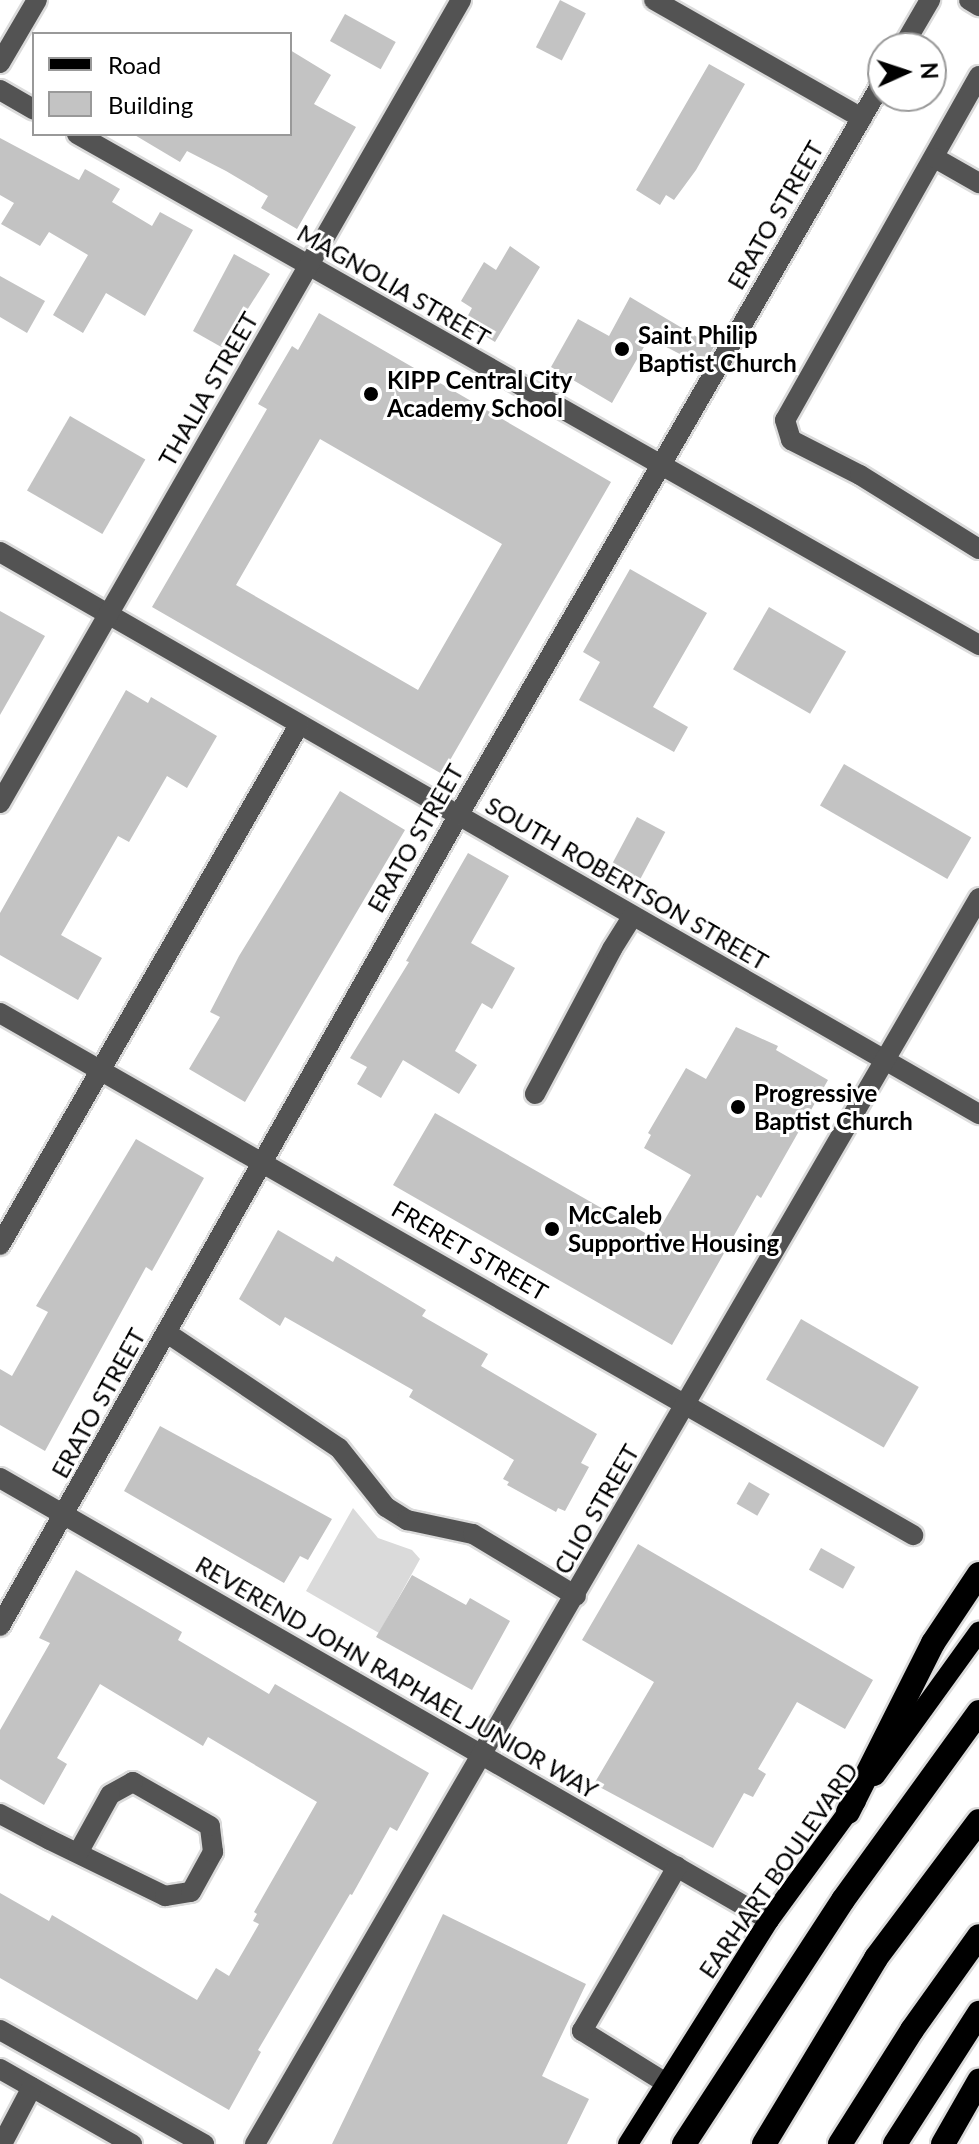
<!DOCTYPE html>
<style>
body{margin:0}
#map{position:relative;width:979px;height:2144px;overflow:hidden;background:#fff;font-family:Lato,sans-serif}
div>[style]{position:absolute}
.green>*{inset:0;background:#dadada}
.building>*{inset:0;background:#c3c3c3;transform-origin:0 0}
.roads{filter:drop-shadow(2px 0 #dbdbdb) drop-shadow(-2px 0 #dbdbdb) drop-shadow(0 2px #dbdbdb) drop-shadow(0 -2px #dbdbdb)}
.minor>*{height:20px;margin:-10px;padding:0 10px;transform-origin:10px;border-radius:10px;background:#535353}
.major>*{height:20px;margin:-10px;padding:0 10px;transform-origin:10px;border-radius:10px;background:#000}
.highway>*{height:24px;margin:-12px;padding:0 12px;transform-origin:12px;border-radius:12px;background:#000}
.dots>*{width:22px;height:22px;translate:-50% -50%;box-sizing:border-box;border:4px solid #fff;border-radius:50%}
span{translate:-50% -50%;white-space:nowrap;text-align:center;line-height:1.15;-webkit-text-stroke:6px #fff;paint-order:stroke}
.street-label{font-size:24px;color:#000}
.poi-label{font-size:24px;color:#000;font-weight:700}
.left{translate:0 -50%;text-align:left}
.legend{position:absolute;left:32px;top:32px;width:260px;height:104px;box-sizing:border-box;background:#fff;border:2px solid #999;margin:0;padding:10px 14px;list-style:none;font-size:24px;color:#000}
.legend li{display:flex;align-items:center;gap:16px;height:40px}
.legend b{width:40px;border:2px solid #999}
.north{position:absolute;left:867px;top:32px;width:80px;height:80px;box-sizing:border-box;background:#fff;border:2px solid #999;border-radius:50%;rotate:87deg;font-size:22px;font-weight:700;line-height:32px;text-align:center;color:#000}
.north::after{content:'';display:block;margin:auto;width:28px;height:36px;background:#000;clip-path:polygon(50% 0,100% 100%,50% 72%,0 100%)}
</style>
<div id="map">
<div class="green">
<div style="clip-path:polygon(353px 1508px,378px 1538px,412px 1550px,420px 1559px,379px 1633px,306px 1591px)"></div>
</div>
<div class="building">
<div style="left:560px;top:0;width:29px;height:53px;rotate:27deg"></div>
<div style="left:345px;top:14px;width:58px;height:31px;rotate:29deg"></div>
<div style="clip-path:polygon(290px 50px,331px 75px,314px 104px,356px 127px,297px 229px,261px 208px,268px 196px,226px 171px,187px 151px,180px 162px,133px 134px,290px 134px)"></div>
<div style="clip-path:polygon(709px 64px,745px 84px,696px 170px,674px 200px,666px 195px,660px 205px,636px 190px)"></div>
<div style="clip-path:polygon(0 138px,79px 180px,85px 169px,120px 189px,112px 202px,152px 226px,160px 212px,193px 230px,145px 316px,106px 293px,83px 333px,53px 315px,88px 255px,49px 232px,40px 246px,1px 224px,14px 203px,0 195px)"></div>
<div style="clip-path:polygon(510px 246px,540px 267px,495px 342px,464px 323px,472px 308px,461px 301px,484px 262px,496px 270px)"></div>
<div style="clip-path:polygon(234px 254px,270px 274px,223px 348px,193px 331px)"></div>
<div style="clip-path:polygon(0 276px,45px 301px,27px 333px,0 317px)"></div>
<div style="clip-path:polygon(630px 297px,714px 347px,703px 366px,649px 338px,612px 403px,551px 367px,578px 319px,609px 336px)"></div>
<div style="clip-path:polygon(evenodd,319px 313px,611px 482px,442px 774px,152px 607px,267px 409px,258px 404px,292px 346px,298px 350px,319px 313px,320px 439px,502px 544px,418px 690px,236px 585px,320px 439px)"></div>
<div style="left:70px;top:416px;width:87px;height:86px;rotate:30deg"></div>
<div style="clip-path:polygon(630px 569px,707px 613px,653px 707px,688px 727px,674px 752px,579px 700px,600px 662px,583px 652px)"></div>
<div style="left:769px;top:607px;width:89px;height:72px;rotate:30deg"></div>
<div style="clip-path:polygon(0 611px,45px 636px,0 715px)"></div>
<div style="clip-path:polygon(126px 690px,148px 703px,151px 697px,217px 736px,187px 788px,167px 776px,129px 842px,118px 836px,61px 935px,102px 958px,78px 1000px,0 955px,0 913px)"></div>
<div style="left:844px;top:764px;width:147px;height:48px;rotate:30deg"></div>
<div style="clip-path:polygon(340px 791px,405px 830px,245px 1102px,189px 1069px,220px 1017px,210px 1012px,239px 956px)"></div>
<div style="left:637px;top:817px;width:32px;height:54px;rotate:28deg"></div>
<div style="clip-path:polygon(468px 853px,509px 876px,471px 943px,515px 968px,492px 1009px,482px 1003px,455px 1051px,477px 1065px,459px 1094px,403px 1060px,381px 1098px,357px 1084px,367px 1067px,350px 1058px,409px 962px,406px 961px)"></div>
<div style="clip-path:polygon(736px 1027px,778px 1046px,776px 1050px,828px 1080px,761px 1198px,757px 1195px,672px 1345px,393px 1185px,435px 1113px,654px 1238px,691px 1175px,644px 1148px,651px 1135px,648px 1133px,686px 1068px,706px 1079px)"></div>
<div style="clip-path:polygon(136px 1139px,204px 1178px,152px 1271px,146px 1267px,45px 1451px,0 1425px,0 1369px,12px 1376px,48px 1312px,36px 1306px)"></div>
<div style="clip-path:polygon(278px 1230px,333px 1262px,336px 1256px,426px 1310px,422px 1316px,488px 1354px,481px 1366px,597px 1434px,581px 1463px,589px 1467px,565px 1511px,558px 1508px,556px 1512px,507px 1485px,509px 1482px,503px 1479px,514px 1460px,409px 1397px,413px 1390px,285px 1317px,280px 1326px,239px 1299px)"></div>
<div style="left:801px;top:1319px;width:136px;height:70px;rotate:30deg"></div>
<div style="clip-path:polygon(160px 1426px,332px 1519px,308px 1560px,300px 1556px,284px 1583px,124px 1491px)"></div>
<div style="left:749px;top:1482px;width:24px;height:25px;rotate:30deg"></div>
<div style="clip-path:polygon(638px 1544px,873px 1680px,845px 1729px,797px 1702px,758px 1769px,766px 1774px,753px 1797px,744px 1793px,713px 1848px,594px 1784px,654px 1682px,582px 1640px)"></div>
<div style="left:821px;top:1548px;width:39px;height:25px;rotate:29deg"></div>
<div style="clip-path:polygon(76px 1570px,182px 1632px,178px 1640px,269px 1694px,275px 1684px,429px 1773px,397px 1831px,390px 1827px,352px 1895px,350px 1894px,258px 2050px,261px 2052px,229px 2110px,0 1978px,0 1893px,49px 1921px,52px 1915px,197px 2000px,216px 1968px,229px 1976px,259px 1924px,253px 1921px,257px 1914px,254px 1912px,317px 1802px,208px 1737px,203px 1746px,100px 1684px,57px 1758px,67px 1764px,44px 1805px,0 1779px,0 1730px,50px 1643px,39px 1638px)"></div>
<div style="clip-path:polygon(412px 1575px,466px 1605px,470px 1598px,510px 1621px,472px 1690px,376px 1637px)"></div>
<div style="clip-path:polygon(443px 1914px,586px 1984px,542px 2076px,589px 2099px,567px 2144px,332px 2144px)"></div>
</div>
<div class="roads">
<div class="minor">
<div style="left:654px;top:0;width:239px;rotate:29.6deg"></div>
<div style="left:969px;top:0;width:12px;rotate:31deg"></div>
<div style="left:902px;top:48px;width:56px;rotate:-59.7deg"></div>
<div style="left:0;top:63px;width:73px;rotate:-59.6deg"></div>
<div style="left:979px;top:76px;width:395px;rotate:119.4deg"></div>
<div style="left:785px;top:420px;width:21px;rotate:73deg"></div>
<div style="left:791px;top:440px;width:77px;rotate:26.9deg"></div>
<div style="left:860px;top:475px;width:140px;rotate:31.9deg"></div>
<div style="left:0;top:90px;width:39px;rotate:30deg"></div>
<div style="left:77px;top:134px;width:1037px;rotate:29.53deg"></div>
<div style="left:935px;top:158px;width:51px;rotate:29.6deg"></div>
<div style="left:0;top:552px;width:1129px;rotate:29.86deg"></div>
<div style="left:0;top:803px;width:926px;rotate:-60.14deg"></div>
<div style="left:0;top:1013px;width:1052px;rotate:29.76deg"></div>
<div style="left:535px;top:1094px;width:164px;rotate:-62deg"></div>
<div style="left:612px;top:949px;width:39px;rotate:-58deg"></div>
<div style="left:0;top:1245px;width:600px;rotate:-60.1deg"></div>
<div style="left:167px;top:1333px;width:207px;rotate:33.8deg"></div>
<div style="left:339px;top:1448px;width:75px;rotate:51.5deg"></div>
<div style="left:386px;top:1507px;width:25px;rotate:32deg"></div>
<div style="left:407px;top:1520px;width:67px;rotate:12deg"></div>
<div style="left:473px;top:1534px;width:120px;rotate:31deg"></div>
<div style="left:0;top:1478px;width:887px;rotate:29.89deg"></div>
<div style="left:0;top:1626px;width:931px;rotate:-60.51deg"></div>
<div style="left:458px;top:816px;width:849px;rotate:-59.96deg"></div>
<div style="left:0;top:1814px;width:56px;rotate:27.5deg"></div>
<div style="left:50px;top:1840px;width:128px;rotate:26deg"></div>
<div style="left:165px;top:1896px;width:26px;rotate:-9deg"></div>
<div style="left:191px;top:1892px;width:46px;rotate:-61.2deg"></div>
<div style="left:213px;top:1852px;width:26px;rotate:-97deg"></div>
<div style="left:210px;top:1826px;width:89px;rotate:-150.3deg"></div>
<div style="left:133px;top:1782px;width:26px;rotate:151deg"></div>
<div style="left:110px;top:1795px;width:66px;rotate:118.9deg"></div>
<div style="left:0;top:2030px;width:234px;rotate:29.2deg"></div>
<div style="left:0;top:2069px;width:152px;rotate:29.6deg"></div>
<div style="left:666px;top:2083px;width:99px;rotate:-148.2deg"></div>
<div style="left:582px;top:2031px;width:190px;rotate:-59.9deg"></div>
<div style="left:2px;top:2144px;width:64px;rotate:-62.2deg"></div>
<div style="left:255px;top:2144px;width:1441px;rotate:-59.84deg"></div>
</div>
<div class="major">
<div style="left:875px;top:1776px;width:178px;rotate:-54.2deg"></div>
<div style="left:628px;top:2144px;width:265px;rotate:-57.8deg"></div>
<div style="left:769px;top:1920px;width:147px;rotate:-53.8deg"></div>
</div>
<div class="highway">
<div style="left:848px;top:1812px;width:189px;rotate:-63.3deg"></div>
<div style="left:933px;top:1643px;width:83px;rotate:-56.3deg"></div>
<div style="left:684px;top:2144px;width:291px;rotate:-56.9deg"></div>
<div style="left:843px;top:1900px;width:232px;rotate:-54.1deg"></div>
<div style="left:764px;top:2144px;width:217px;rotate:-58.9deg"></div>
<div style="left:876px;top:1958px;width:171px;rotate:-53.1deg"></div>
<div style="left:840px;top:2144px;width:135px;rotate:-57.7deg"></div>
<div style="left:912px;top:2030px;width:115px;rotate:-54.5deg"></div>
<div style="left:895px;top:2144px;width:156px;rotate:-57.3deg"></div>
<div style="left:943px;top:2144px;width:73px;rotate:-60.3deg"></div>
</div>
</div>
<div class="dots">
<div style="left:622px;top:349px;background:#000"></div>
<div style="left:371px;top:394px;background:#000"></div>
<div style="left:738px;top:1107px;background:#000"></div>
<div style="left:552px;top:1229px;background:#000"></div>
</div>
<div class="street-label">
<span style="left:775px;top:215px;rotate:-60deg">ERATO STREET</span>
<span style="left:394px;top:285px;rotate:30deg">MAGNOLIA STREET</span>
<span style="left:208px;top:389px;rotate:-60deg">THALIA STREET</span>
<span style="left:415px;top:838px;rotate:-60deg">ERATO STREET</span>
<span style="left:627px;top:883px;rotate:30deg">SOUTH ROBERTSON STREET</span>
<span style="left:470px;top:1250px;rotate:30deg">FRERET STREET</span>
<span style="left:98px;top:1403px;rotate:-61deg">ERATO STREET</span>
<span style="left:596px;top:1509px;rotate:-60deg">CLIO STREET</span>
<span style="left:397px;top:1677px;rotate:30deg">REVEREND JOHN RAPHAEL JUNIOR WAY</span>
<span style="left:778px;top:1870px;rotate:-55deg">EARHART BOULEVARD</span>
</div>
<div class="poi-label">
<span class="left" style="left:638px;top:349px">Saint Philip<br>Baptist Church</span>
<span class="left" style="left:387px;top:394px">KIPP Central City<br>Academy School</span>
<span class="left" style="left:754px;top:1107px">Progressive<br>Baptist Church</span>
<span class="left" style="left:568px;top:1229px">McCaleb<br>Supportive Housing</span>
</div>
<ul class="legend">
<li><b style="height:10px;background:#000"></b>Road</li>
<li><b style="height:22px;background:#c3c3c3"></b>Building</li>
</ul>
<div class="north">N</div>
</div>
